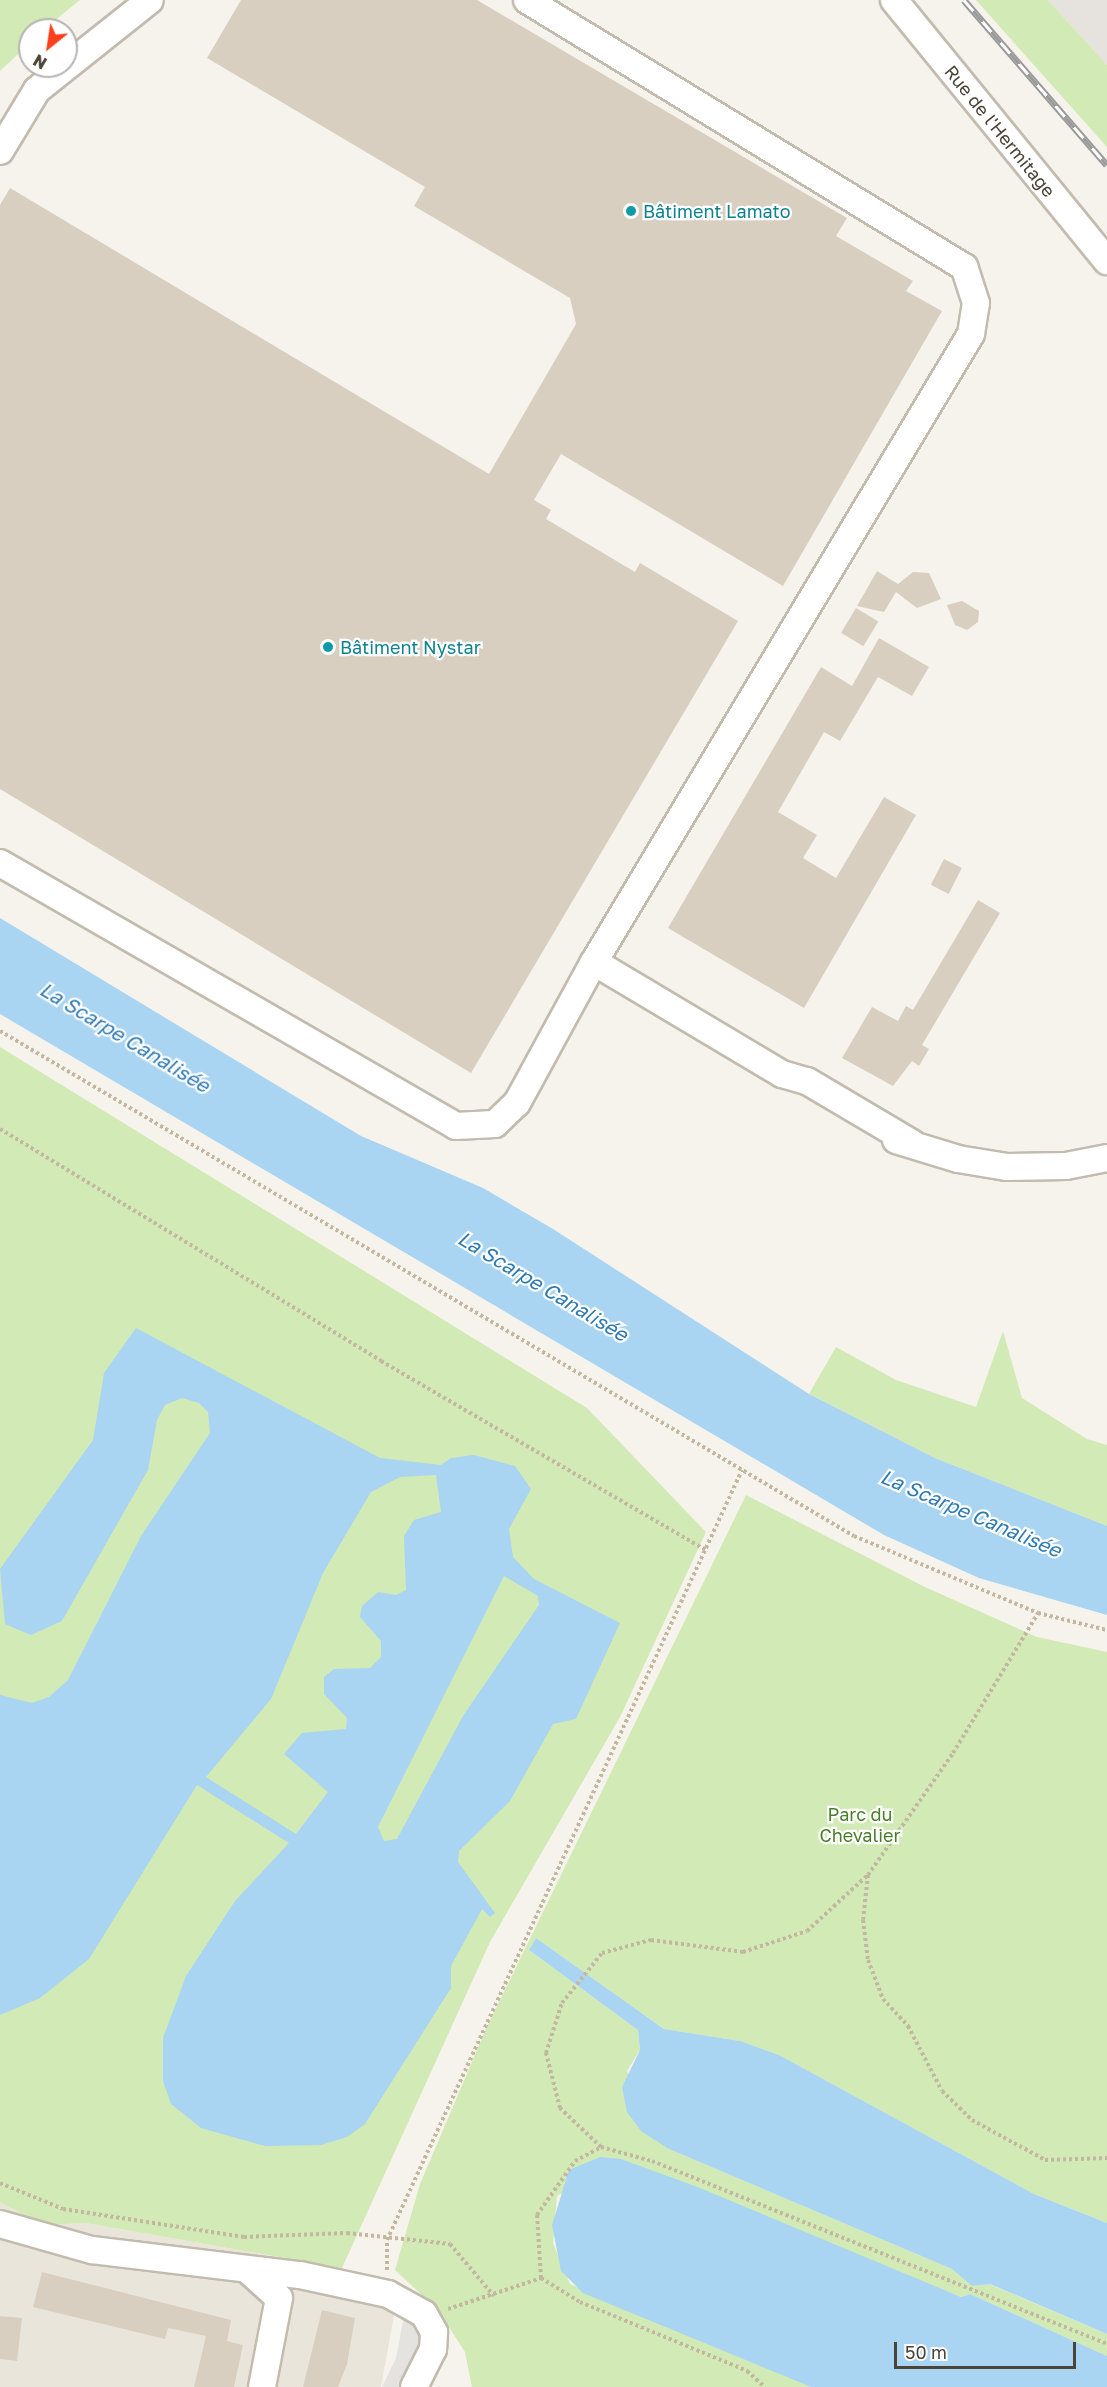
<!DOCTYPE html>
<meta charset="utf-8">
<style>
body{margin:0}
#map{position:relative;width:1107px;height:2387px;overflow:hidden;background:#f6f3ec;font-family:"Golos Text",sans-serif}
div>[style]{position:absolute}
.residential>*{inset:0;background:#eae5da}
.industrial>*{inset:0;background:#e6e2dd}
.green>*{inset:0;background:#d2eab5}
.parking>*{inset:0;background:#e5e3e0}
.water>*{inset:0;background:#a9d4f2}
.building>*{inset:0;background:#d8cfc1;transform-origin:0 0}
.path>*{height:4px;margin-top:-2px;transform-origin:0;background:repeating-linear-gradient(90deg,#c4b79f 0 3px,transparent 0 6px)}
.roads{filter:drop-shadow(2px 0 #c2bbae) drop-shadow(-2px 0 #c2bbae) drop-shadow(0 2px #c2bbae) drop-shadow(0 -2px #c2bbae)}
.minor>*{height:26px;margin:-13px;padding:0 13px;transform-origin:13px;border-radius:13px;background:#fff}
.rail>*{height:7px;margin-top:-3.5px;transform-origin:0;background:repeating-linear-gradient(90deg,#fff 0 14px,#9a9a9a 0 28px);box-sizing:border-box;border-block:2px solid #9a9a9a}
.dots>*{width:16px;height:16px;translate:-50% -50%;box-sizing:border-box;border:3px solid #fff;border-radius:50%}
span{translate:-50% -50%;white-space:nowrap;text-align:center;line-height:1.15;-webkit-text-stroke:4.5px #fff;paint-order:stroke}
.street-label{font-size:18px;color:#4b4439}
.culture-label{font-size:18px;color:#0d838f}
.left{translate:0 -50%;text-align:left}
.park-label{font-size:18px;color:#4a7f2a}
.water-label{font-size:20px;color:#2e7ab2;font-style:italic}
.north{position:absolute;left:18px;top:18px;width:60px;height:60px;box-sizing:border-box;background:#fff;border:2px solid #b7b4b0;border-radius:50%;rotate:210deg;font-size:16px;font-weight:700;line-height:24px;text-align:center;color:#4b4439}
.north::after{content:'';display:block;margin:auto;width:21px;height:27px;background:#fc3f1d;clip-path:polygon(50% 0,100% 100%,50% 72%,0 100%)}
.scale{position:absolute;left:894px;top:2342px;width:182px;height:27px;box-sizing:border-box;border:3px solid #4b4439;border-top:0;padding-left:8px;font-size:18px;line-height:21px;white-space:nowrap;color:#4b4439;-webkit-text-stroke:4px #fff;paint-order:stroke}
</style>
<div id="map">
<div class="residential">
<div style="clip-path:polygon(0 2202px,42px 2225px,86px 2223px,285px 2258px,282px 2270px,326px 2295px,395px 2310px,381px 2387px,0 2387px)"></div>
</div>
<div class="industrial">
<div style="clip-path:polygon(1048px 0,1107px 0,1107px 65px)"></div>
</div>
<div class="green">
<div style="clip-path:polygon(0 0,80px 0,43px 30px,30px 30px,30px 43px,0 71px)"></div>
<div style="clip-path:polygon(976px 0,1048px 0,1107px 65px,1107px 147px)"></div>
<div style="clip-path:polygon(0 1047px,587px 1408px,706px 1532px,620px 1717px,490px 1942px,342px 2268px,86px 2223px,42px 2225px,0 2202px)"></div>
<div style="clip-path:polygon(1003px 1331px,1022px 1398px,1087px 1439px,1107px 1445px,1107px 1526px,935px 1458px,809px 1394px,836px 1347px,896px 1380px,976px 1407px)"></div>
<div style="clip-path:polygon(746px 1495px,925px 1587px,1037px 1637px,1107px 1652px,1107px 2223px,1034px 2194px,779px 2055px,740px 2041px,664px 2029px,536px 1938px,529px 1950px,638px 2030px,640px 2050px,627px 2071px,669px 2149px,952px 2269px,972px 2286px,989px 2284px,1107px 2334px,1107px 2356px,970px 2294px,961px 2297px,621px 2159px,557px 2196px,553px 2243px,570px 2284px,811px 2387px,472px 2387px,465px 2352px,438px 2310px,395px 2270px,420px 2184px,486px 2029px)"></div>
</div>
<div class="parking">
<div style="clip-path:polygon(405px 2311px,420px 2324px,423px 2344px,406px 2387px,382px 2387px,396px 2358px)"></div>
</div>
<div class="water">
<div style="clip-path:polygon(0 918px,361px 1136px,483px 1188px,553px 1229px,809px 1394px,935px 1458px,1107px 1526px,1107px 1615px,979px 1578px,884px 1535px,0 1014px)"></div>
<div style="clip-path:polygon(evenodd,136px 1328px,380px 1458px,441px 1465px,451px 1458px,474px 1455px,515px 1466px,531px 1489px,509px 1529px,513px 1557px,534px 1579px,620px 1623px,576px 1719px,553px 1724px,510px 1801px,459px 1851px,458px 1862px,495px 1913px,490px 1917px,482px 1909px,451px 1966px,451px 1988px,365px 2124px,347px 2137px,321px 2145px,265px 2146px,201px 2128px,171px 2104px,163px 2081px,163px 2038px,186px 1976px,235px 1901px,289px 1843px,197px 1785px,89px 1959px,40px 1998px,0 2015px,0 1695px,32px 1703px,49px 1697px,68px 1680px,141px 1536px,210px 1433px,208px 1412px,199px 1403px,182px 1398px,165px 1405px,157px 1420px,148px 1470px,62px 1621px,31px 1635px,5px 1624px,0 1569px,93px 1440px,104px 1373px,136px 1328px,436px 1475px,441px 1512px,414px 1520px,404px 1536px,406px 1590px,396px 1595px,378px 1592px,362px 1606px,360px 1617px,381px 1641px,381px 1657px,370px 1668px,334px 1669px,324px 1677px,324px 1694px,347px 1718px,346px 1729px,302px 1733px,284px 1754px,328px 1792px,296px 1834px,206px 1777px,271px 1699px,323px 1573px,371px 1492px,400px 1477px,436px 1475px,136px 1328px,504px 1576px,538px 1596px,539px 1605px,463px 1716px,397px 1839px,384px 1841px,378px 1827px,504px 1576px)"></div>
<div style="clip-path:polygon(536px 1938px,664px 2029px,740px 2041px,779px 2055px,1034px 2194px,1107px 2223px,1107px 2334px,990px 2284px,972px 2286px,952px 2269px,669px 2149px,641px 2131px,627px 2112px,622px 2087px,640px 2050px,638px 2030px,529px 1950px)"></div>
<div style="clip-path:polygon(600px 2157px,621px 2159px,700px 2188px,961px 2297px,970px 2294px,1107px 2356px,1107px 2387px,811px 2387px,583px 2293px,561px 2271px,552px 2225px,569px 2170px)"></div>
</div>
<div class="building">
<div style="clip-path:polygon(241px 0,477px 0,847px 218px,836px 236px,913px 281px,906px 291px,942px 311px,783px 586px,561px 454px,534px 500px,551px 510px,546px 519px,635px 572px,640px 563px,738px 621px,471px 1073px,0 789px,0 205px,10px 188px,489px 474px,576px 324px,570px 298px,414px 206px,425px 187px,207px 58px)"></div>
<div style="clip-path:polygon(877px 571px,898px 584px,913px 572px,929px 573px,941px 599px,917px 608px,896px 592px,884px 612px,857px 606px)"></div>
<div style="clip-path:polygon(962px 601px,979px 611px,978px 622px,967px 630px,955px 625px,947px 605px)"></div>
<div style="left:856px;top:608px;width:26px;height:29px;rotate:31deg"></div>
<div style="clip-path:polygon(879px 638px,929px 667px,912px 696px,878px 677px,840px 741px,824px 732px,778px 812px,817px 835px,803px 858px,836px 878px,884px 797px,916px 815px,804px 1008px,668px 928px,821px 667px,852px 686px)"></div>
<div style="left:944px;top:859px;width:20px;height:29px;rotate:27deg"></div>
<div style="clip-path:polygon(978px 900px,1000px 913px,922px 1045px,929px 1049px,919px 1066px,912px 1061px,893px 1086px,842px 1058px,872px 1007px,898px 1021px,906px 1006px,913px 1010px)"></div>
<div style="clip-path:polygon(42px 2272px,231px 2320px,227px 2341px,243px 2345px,234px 2387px,194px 2387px,206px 2336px,168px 2328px,165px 2339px,33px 2307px)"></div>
<div style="clip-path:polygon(322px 2310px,355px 2318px,347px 2364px,338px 2387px,303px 2387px)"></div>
<div style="clip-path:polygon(0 2316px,22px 2318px,17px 2361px,0 2359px)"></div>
</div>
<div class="path">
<div style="left:0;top:1031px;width:992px;rotate:30.6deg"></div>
<div style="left:854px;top:1536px;width:199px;rotate:22.7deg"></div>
<div style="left:1038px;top:1613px;width:71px;rotate:13.8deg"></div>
<div style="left:0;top:1129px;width:446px;rotate:31.3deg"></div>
<div style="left:381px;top:1361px;width:378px;rotate:30.2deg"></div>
<div style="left:868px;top:1875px;width:45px;rotate:96.3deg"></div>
<div style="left:863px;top:1920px;width:40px;rotate:82.9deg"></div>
<div style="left:868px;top:1960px;width:42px;rotate:69deg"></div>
<div style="left:883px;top:1999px;width:37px;rotate:47deg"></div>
<div style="left:908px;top:2026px;width:73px;rotate:62.4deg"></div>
<div style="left:942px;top:2091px;width:42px;rotate:44deg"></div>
<div style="left:972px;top:2120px;width:83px;rotate:28.7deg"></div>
<div style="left:1045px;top:2160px;width:62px;rotate:-1.8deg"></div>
<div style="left:601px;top:2147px;width:53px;rotate:15.4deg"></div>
<div style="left:652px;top:2161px;width:490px;rotate:21.9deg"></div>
<div style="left:0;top:2183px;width:68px;rotate:22.4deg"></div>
<div style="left:63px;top:2209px;width:183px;rotate:8.8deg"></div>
<div style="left:244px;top:2237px;width:103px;rotate:-2.2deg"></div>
<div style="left:347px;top:2233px;width:104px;rotate:6.1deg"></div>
<div style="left:450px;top:2244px;width:68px;rotate:49.8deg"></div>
<div style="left:387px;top:2270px;width:30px;rotate:-90deg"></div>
<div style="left:387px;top:2240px;width:848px;rotate:-65.25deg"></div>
<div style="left:541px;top:2278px;width:46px;rotate:31.6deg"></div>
<div style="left:580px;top:2302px;width:181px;rotate:22.4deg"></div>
<div style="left:747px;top:2371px;width:24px;rotate:42deg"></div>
<div style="left:448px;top:2309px;width:98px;rotate:-18.4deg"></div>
<div style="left:541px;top:2278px;width:63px;rotate:-93.6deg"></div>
<div style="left:537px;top:2215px;width:66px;rotate:-54.9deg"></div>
<div style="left:575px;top:2161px;width:30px;rotate:-28deg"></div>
<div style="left:601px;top:2147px;width:57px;rotate:-136.4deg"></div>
<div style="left:560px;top:2108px;width:57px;rotate:-104.3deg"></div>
<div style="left:546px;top:2053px;width:52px;rotate:-72.3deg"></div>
<div style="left:562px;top:2003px;width:64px;rotate:-51.3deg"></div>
<div style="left:602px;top:1953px;width:51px;rotate:-14.9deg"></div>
<div style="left:651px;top:1940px;width:93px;rotate:7.4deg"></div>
<div style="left:743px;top:1952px;width:67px;rotate:-18.2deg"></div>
<div style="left:807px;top:1931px;width:83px;rotate:-42.6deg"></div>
<div style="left:868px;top:1875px;width:149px;rotate:-55.1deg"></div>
<div style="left:953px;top:1753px;width:164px;rotate:-58.7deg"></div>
</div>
<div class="roads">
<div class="minor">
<div style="left:894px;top:0;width:337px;rotate:50.8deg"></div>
<div style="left:0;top:151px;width:71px;rotate:-58.8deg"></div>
<div style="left:37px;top:90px;width:144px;rotate:-38.5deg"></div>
<div style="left:0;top:863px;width:526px;rotate:29.97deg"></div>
<div style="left:456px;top:1126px;width:39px;rotate:-3deg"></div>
<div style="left:495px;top:1124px;width:30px;rotate:-44deg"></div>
<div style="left:517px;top:1103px;width:161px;rotate:-61.4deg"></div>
<div style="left:594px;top:962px;width:732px;rotate:-59.02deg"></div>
<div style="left:971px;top:334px;width:31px;rotate:-81deg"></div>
<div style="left:976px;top:303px;width:38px;rotate:-108deg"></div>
<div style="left:964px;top:267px;width:512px;rotate:-148.58deg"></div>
<div style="left:594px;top:962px;width:219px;rotate:30.8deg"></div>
<div style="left:782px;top:1074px;width:26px;rotate:16deg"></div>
<div style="left:807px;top:1081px;width:122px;rotate:30.6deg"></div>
<div style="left:896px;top:1140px;width:65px;rotate:17deg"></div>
<div style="left:958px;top:1159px;width:50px;rotate:9.3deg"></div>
<div style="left:1007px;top:1167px;width:59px;rotate:-1deg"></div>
<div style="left:1066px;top:1166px;width:42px;rotate:-11deg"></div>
<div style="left:0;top:2224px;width:96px;rotate:15.8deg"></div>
<div style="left:92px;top:2250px;width:209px;rotate:6.9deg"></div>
<div style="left:300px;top:2275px;width:90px;rotate:12.2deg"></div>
<div style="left:388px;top:2294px;width:41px;rotate:29.1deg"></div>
<div style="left:424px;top:2314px;width:21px;rotate:61deg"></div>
<div style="left:434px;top:2332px;width:17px;rotate:93deg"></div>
<div style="left:433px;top:2349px;width:42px;rotate:116.6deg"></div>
<div style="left:249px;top:2271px;width:40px;rotate:42deg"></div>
<div style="left:279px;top:2298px;width:91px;rotate:100.8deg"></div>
</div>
</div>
<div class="rail">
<div style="left:964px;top:0;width:218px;rotate:49.1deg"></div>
</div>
<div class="dots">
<div style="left:631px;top:211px;background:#0f9aa8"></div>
<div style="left:328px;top:647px;background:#0f9aa8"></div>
</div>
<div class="street-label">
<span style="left:1000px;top:131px;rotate:51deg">Rue de l'Hermitage</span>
</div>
<div class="culture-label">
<span class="left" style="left:643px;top:211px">Bâtiment Lamato</span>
<span class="left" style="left:340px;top:647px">Bâtiment Nystar</span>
</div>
<div class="park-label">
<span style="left:860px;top:1825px">Parc du<br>Chevalier</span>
</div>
<div class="water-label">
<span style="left:125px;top:1037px;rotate:31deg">La Scarpe Canalisée</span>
<span style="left:543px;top:1286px;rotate:31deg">La Scarpe Canalisée</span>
<span style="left:971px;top:1513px;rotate:23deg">La Scarpe Canalisée</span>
</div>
<div class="north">N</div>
<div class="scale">50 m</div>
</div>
